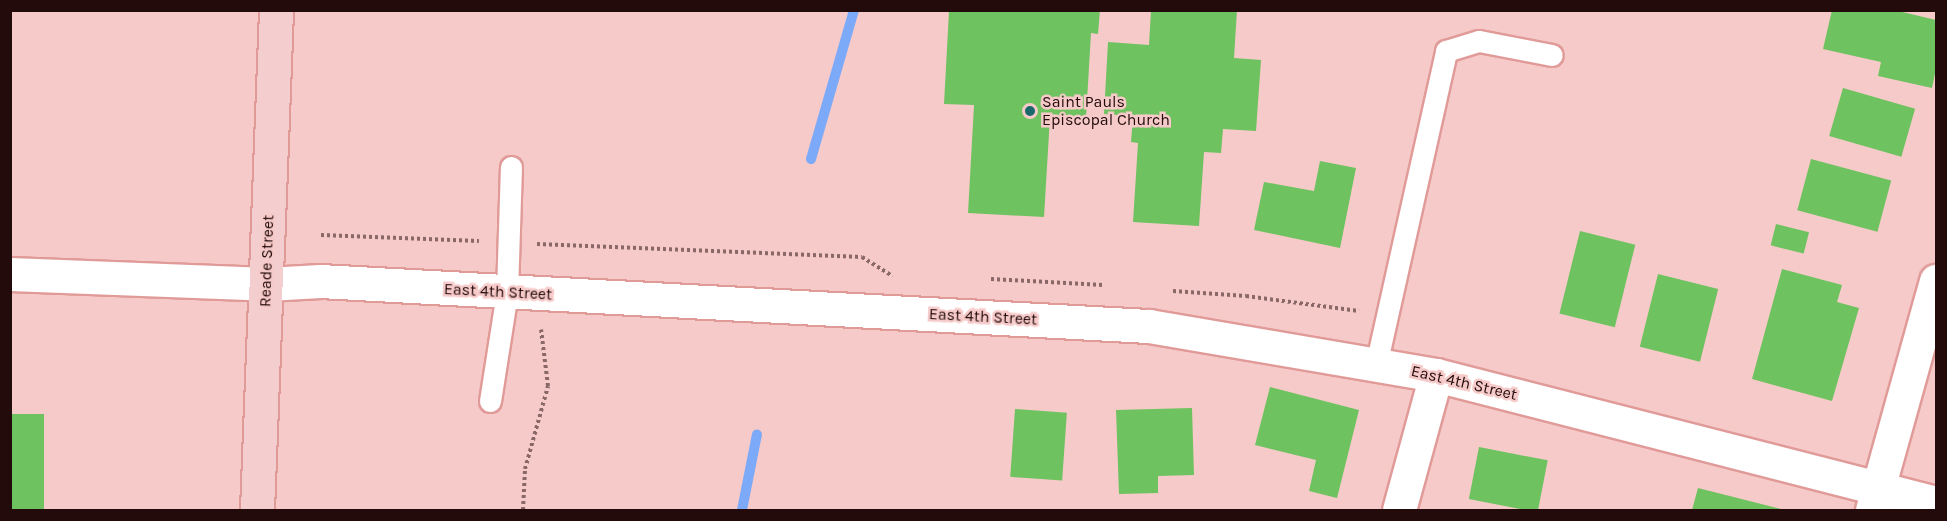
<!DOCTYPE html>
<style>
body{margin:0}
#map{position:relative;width:1947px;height:521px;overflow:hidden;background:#f6cac9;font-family:Karla,sans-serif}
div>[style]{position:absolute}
.stream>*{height:10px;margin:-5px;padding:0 5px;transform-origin:5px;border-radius:5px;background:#7caaf9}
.building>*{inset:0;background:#6ec25f;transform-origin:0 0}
.path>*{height:4px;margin-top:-2px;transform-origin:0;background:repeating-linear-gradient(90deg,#8a6868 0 3px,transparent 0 6px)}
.roads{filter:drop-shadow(2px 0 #e09b99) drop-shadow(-2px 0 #e09b99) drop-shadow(0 2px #e09b99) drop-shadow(0 -2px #e09b99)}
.lane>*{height:21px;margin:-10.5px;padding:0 10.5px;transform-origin:10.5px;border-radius:10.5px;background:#fff}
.street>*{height:33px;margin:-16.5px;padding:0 16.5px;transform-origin:16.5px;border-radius:16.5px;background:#fff}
.secondary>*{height:33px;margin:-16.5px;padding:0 16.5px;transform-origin:16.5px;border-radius:16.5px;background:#f4cecf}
.dots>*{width:16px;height:16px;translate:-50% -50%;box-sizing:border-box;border:3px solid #f6cac9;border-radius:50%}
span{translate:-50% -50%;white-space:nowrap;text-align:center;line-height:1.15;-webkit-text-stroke:5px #f6cac9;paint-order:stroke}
.poi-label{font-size:16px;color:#230b0b}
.left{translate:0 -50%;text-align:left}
.street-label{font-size:16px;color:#230b0b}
.frame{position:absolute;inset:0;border:12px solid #230b0b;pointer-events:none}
</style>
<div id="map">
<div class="stream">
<div style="left:811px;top:159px;width:155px;rotate:-73.9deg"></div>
<div style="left:742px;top:510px;width:77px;rotate:-78.8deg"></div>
</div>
<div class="building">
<div style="clip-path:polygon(987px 10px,1100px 10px,1098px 34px,1091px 33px,1086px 118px,1050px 117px,1044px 217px,968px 213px,974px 105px,944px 104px,949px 11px)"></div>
<div style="clip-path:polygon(1151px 10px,1237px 10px,1234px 58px,1261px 60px,1256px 131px,1223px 129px,1221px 153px,1204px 152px,1199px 226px,1133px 222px,1138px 143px,1131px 142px,1133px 116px,1104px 114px,1108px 42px,1149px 45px)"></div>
<div style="clip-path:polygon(1832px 10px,1894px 10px,1936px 20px,1936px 69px,1932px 88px,1878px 76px,1881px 62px,1823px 49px)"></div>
<div style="left:1843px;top:88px;width:75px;height:50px;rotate:16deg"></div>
<div style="left:1811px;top:159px;width:83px;height:53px;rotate:15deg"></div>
<div style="clip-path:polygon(1320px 161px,1356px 168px,1340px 248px,1254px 230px,1264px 182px,1314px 191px)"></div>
<div style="left:1776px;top:224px;width:34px;height:22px;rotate:14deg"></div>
<div style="left:1580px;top:231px;width:57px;height:85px;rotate:14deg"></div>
<div style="clip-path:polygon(1782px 269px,1842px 285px,1837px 302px,1859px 308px,1832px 401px,1752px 379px)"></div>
<div style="left:1658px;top:274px;width:62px;height:75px;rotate:14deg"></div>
<div style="clip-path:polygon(1270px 387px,1359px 410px,1337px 498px,1309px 491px,1316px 460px,1255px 445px)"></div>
<div style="clip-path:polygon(1192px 408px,1194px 475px,1158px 476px,1158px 493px,1119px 494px,1116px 410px)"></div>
<div style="left:1015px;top:409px;width:52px;height:68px;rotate:4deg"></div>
<div style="left:10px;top:414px;width:34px;height:96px"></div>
<div style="left:1479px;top:447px;width:70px;height:53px;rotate:11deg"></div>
<div style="clip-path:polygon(1698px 488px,1785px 510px,1692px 510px)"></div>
</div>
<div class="path">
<div style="left:321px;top:235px;width:158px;rotate:2.2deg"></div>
<div style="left:537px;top:244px;width:325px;rotate:2.3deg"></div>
<div style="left:862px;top:257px;width:36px;rotate:32deg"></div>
<div style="left:991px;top:279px;width:112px;rotate:3.1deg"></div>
<div style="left:1173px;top:291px;width:73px;rotate:3.9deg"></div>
<div style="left:1246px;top:296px;width:114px;rotate:7.6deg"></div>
<div style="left:523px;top:510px;width:41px;rotate:-87.2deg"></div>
<div style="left:525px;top:469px;width:86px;rotate:-74.5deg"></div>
<div style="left:548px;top:386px;width:57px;rotate:-97deg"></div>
</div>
<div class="roads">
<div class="lane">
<div style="left:1376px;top:365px;width:322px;rotate:-77.4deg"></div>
<div style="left:1446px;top:51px;width:34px;rotate:-17deg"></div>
<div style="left:1479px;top:41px;width:74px;rotate:10.9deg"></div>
<div style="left:490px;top:401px;width:109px;rotate:-81.1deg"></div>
<div style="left:507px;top:293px;width:126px;rotate:-88.2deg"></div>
</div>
<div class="street">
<div style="left:10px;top:274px;width:257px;rotate:2.2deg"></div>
<div style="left:267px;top:284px;width:53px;rotate:-3.2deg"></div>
<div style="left:320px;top:281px;width:830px;rotate:3.11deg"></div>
<div style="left:1149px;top:326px;width:291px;rotate:9.7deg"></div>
<div style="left:1436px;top:375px;width:516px;rotate:14.36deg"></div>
<div style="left:1399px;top:510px;width:140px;rotate:-74.7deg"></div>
<div style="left:1872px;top:510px;width:238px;rotate:-74.4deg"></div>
</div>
<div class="secondary">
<div style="left:257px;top:510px;width:500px;rotate:-87.82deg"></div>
</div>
</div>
<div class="dots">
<div style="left:1030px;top:111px;background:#1a686c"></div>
</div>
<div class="poi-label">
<span class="left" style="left:1042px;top:111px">Saint Pauls<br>Episcopal Church</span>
</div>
<div class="street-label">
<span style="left:267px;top:261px;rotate:-88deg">Reade Street</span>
<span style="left:498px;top:292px;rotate:3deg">East 4th Street</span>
<span style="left:983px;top:317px;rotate:3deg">East 4th Street</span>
<span style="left:1464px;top:383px;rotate:13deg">East 4th Street</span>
</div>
<div class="frame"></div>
</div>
